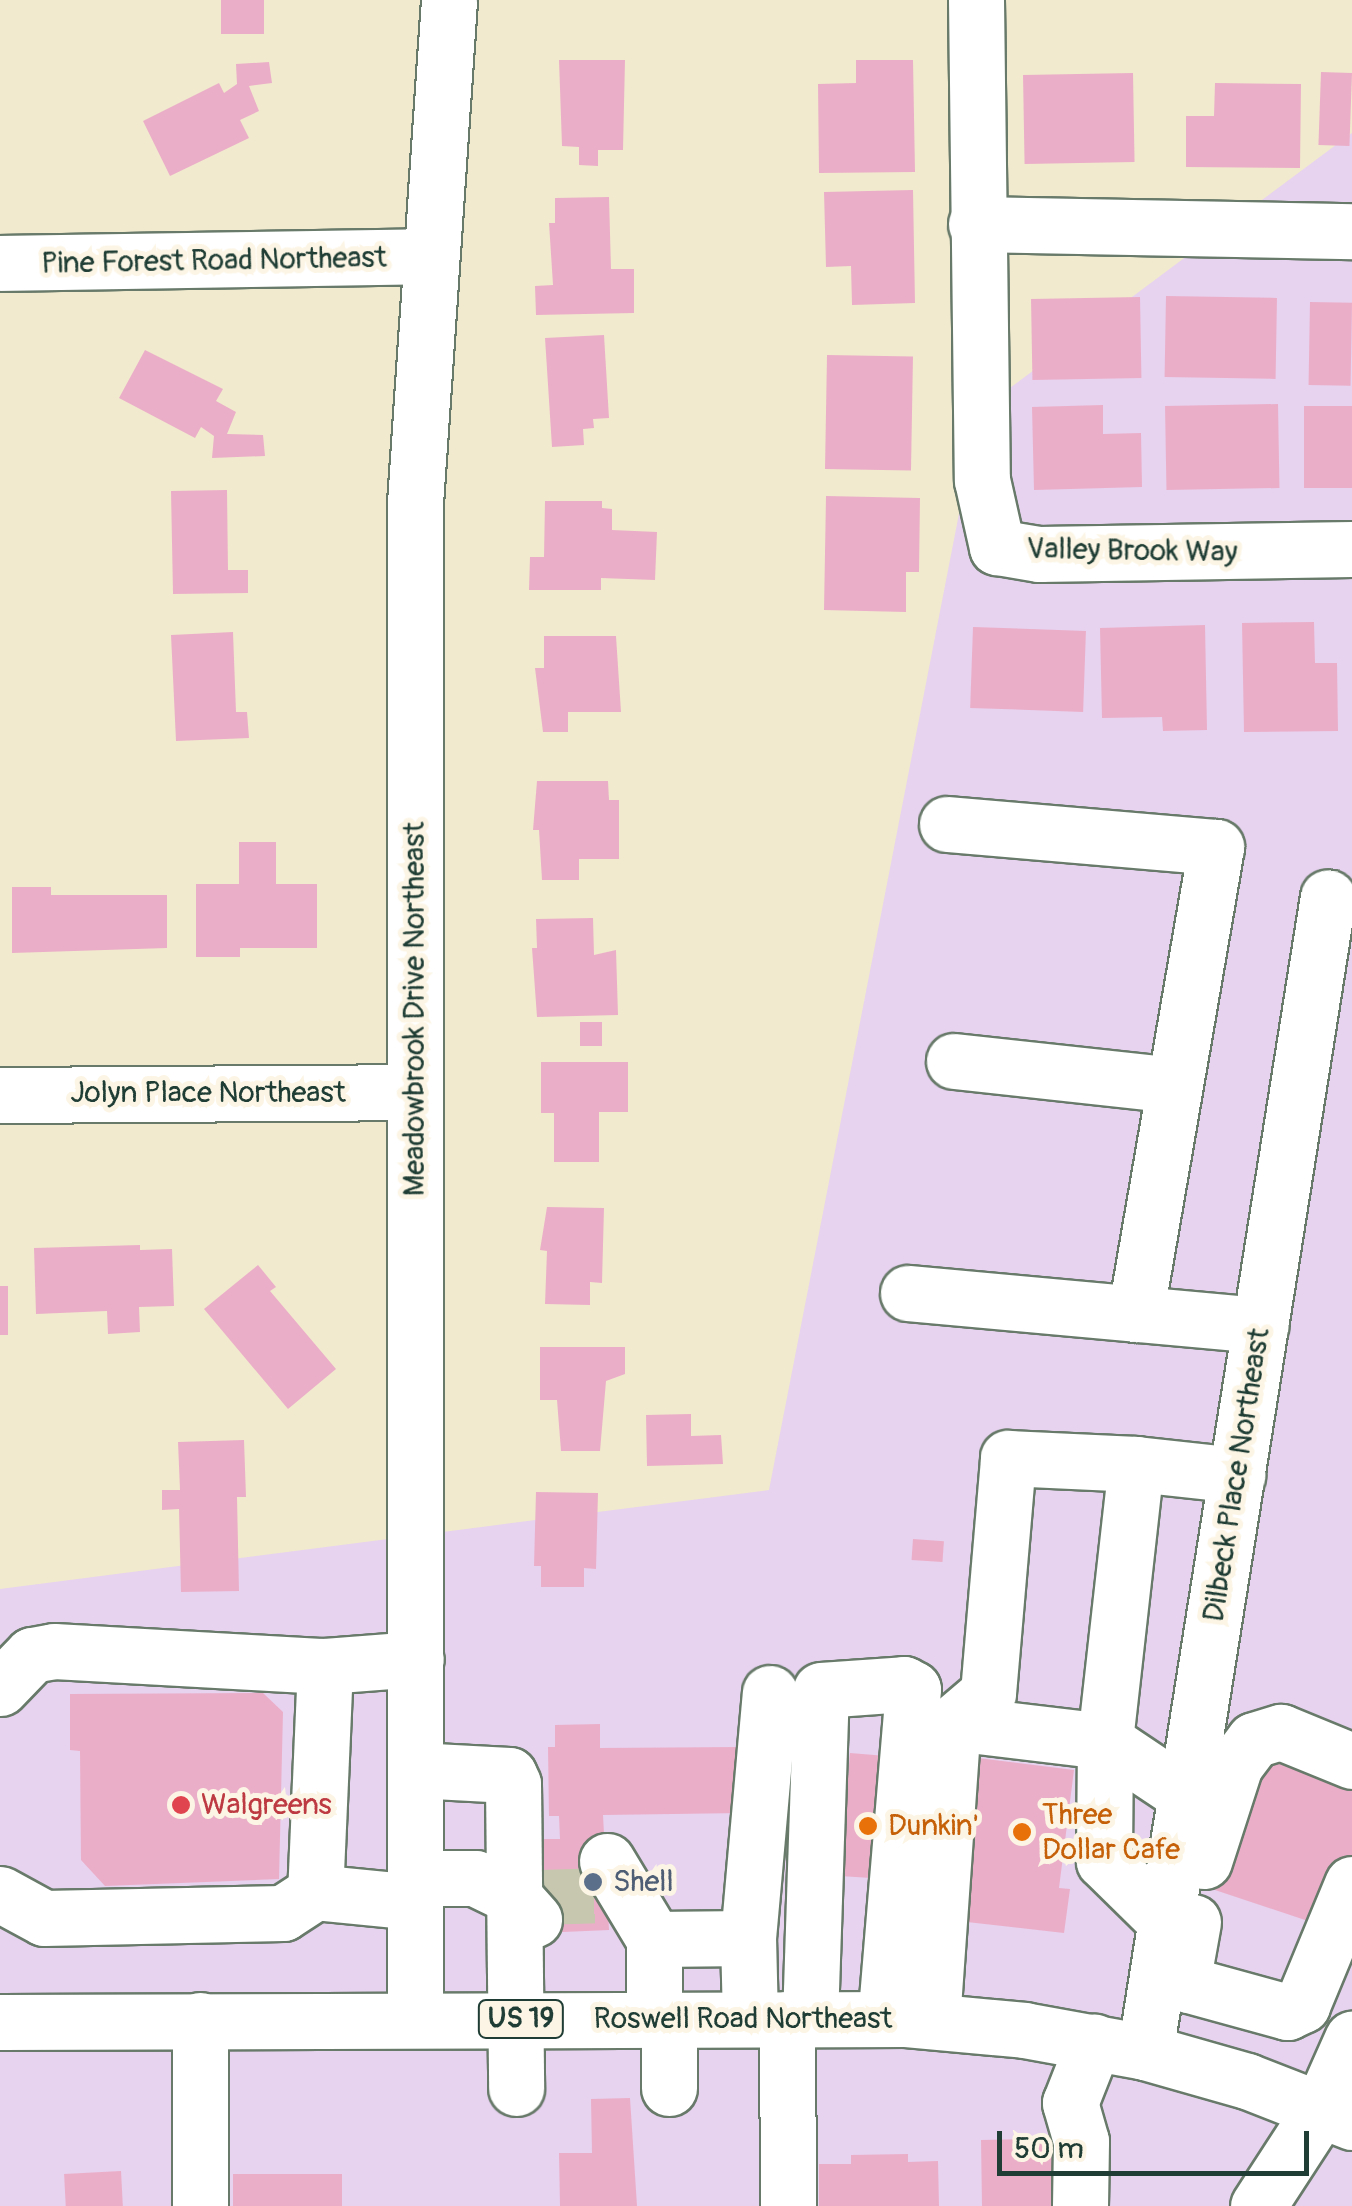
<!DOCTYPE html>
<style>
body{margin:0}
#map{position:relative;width:1352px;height:2206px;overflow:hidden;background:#f1eace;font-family:Pangolin,sans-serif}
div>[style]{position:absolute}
.built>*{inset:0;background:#e7d2ef}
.building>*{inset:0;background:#ebaec8;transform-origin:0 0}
.minor-tunnel>*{height:55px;margin-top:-27.5px;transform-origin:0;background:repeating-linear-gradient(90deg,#c7c7af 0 55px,transparent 0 83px)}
.roads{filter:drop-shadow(2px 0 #687a6a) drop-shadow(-2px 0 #687a6a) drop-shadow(0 2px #687a6a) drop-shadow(0 -2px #687a6a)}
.minor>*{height:55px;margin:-27.5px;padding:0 27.5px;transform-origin:27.5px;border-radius:27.5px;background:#fff}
.major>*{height:55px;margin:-27.5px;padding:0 27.5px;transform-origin:27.5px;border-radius:27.5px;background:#fff}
.dots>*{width:28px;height:28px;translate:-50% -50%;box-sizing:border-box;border:5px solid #fcf5e5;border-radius:50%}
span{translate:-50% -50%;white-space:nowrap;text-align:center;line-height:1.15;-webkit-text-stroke:10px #fcf5e5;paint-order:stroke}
.shield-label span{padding:2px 8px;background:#fcf5e5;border:2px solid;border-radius:8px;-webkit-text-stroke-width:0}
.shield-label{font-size:28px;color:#1f3d34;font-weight:700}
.street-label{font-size:30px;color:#1f3d34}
.health-label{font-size:30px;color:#be3a42}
.left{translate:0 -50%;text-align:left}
.food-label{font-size:30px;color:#c56008}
.service-label{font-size:30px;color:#4e5e75}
.scale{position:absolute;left:997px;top:2131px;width:312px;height:45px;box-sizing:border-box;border:5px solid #1f3d34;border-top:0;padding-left:12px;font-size:30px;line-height:35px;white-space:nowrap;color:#1f3d34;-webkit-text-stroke:8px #fcf5e5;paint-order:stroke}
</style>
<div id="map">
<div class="built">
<div style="clip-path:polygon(1352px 133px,1352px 2206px,0 2206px,0 1589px,769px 1490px,979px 411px)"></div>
</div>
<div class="building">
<div style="left:221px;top:0;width:43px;height:34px"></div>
<div style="clip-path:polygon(559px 60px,625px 60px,623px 150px,598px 150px,598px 166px,579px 165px,579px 147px,562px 146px)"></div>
<div style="clip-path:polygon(856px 60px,913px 60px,915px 172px,819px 173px,818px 84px,856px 83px)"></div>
<div style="clip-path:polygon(269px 62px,272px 83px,249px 86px,259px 111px,240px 120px,249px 138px,170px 176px,143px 121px,219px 83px,224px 93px,237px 84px,236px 64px)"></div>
<div style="left:1321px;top:72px;width:31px;height:73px;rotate:2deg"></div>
<div style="left:1133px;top:73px;width:89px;height:110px;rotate:89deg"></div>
<div style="clip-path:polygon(1215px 83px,1301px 84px,1300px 168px,1186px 167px,1186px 116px,1214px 116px)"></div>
<div style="clip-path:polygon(913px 190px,915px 303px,852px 305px,851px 266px,826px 267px,824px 192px)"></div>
<div style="clip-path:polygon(609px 197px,611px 269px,634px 269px,634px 313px,536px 315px,535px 286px,553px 285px,549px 223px,555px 223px,555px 198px)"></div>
<div style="left:1166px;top:296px;width:111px;height:81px;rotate:1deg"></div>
<div style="left:1140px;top:297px;width:81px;height:109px;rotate:89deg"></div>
<div style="left:1310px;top:302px;width:42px;height:83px;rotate:1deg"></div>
<div style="clip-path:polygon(604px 335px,609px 418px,593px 419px,594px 428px,583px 429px,584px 445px,552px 447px,545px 338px)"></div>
<div style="clip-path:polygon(145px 350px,223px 389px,216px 401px,236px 412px,227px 434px,263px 435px,265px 456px,212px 458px,214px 436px,201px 427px,195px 438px,119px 398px)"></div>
<div style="left:827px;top:355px;width:86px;height:114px;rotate:1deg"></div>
<div style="left:1278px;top:404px;width:84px;height:113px;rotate:89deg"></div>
<div style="clip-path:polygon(1103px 405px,1103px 434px,1141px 433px,1142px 487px,1034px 490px,1032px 407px)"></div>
<div style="left:1352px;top:406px;width:82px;height:48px;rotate:90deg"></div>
<div style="clip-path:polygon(227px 490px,228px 570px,248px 570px,248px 593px,173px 594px,171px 491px)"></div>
<div style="clip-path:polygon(826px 496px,920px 498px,919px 572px,906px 572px,906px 612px,824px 610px)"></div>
<div style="clip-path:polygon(545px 501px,602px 501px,602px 508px,612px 509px,612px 530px,657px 532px,655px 580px,601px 578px,601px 590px,529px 590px,530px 557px,544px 557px)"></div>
<div style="clip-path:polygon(1314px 622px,1315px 663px,1337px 663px,1338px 731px,1244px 732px,1242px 623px)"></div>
<div style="clip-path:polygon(1205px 625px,1207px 730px,1163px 731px,1162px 717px,1102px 718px,1100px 628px)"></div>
<div style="left:973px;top:627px;width:113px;height:81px;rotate:2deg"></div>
<div style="clip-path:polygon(233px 632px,236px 712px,247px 712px,249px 738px,176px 741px,171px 635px)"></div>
<div style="clip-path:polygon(544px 636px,616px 636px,621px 712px,568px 712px,568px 732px,543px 732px,535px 668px,544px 668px)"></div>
<div style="clip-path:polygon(537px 781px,608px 781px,609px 800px,619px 800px,619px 859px,579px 859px,579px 880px,542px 880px,539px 830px,533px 830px)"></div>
<div style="clip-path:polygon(239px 842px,276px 842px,276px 884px,317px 884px,317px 948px,240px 948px,240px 957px,196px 957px,196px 884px,239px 884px)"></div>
<div style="clip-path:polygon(12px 887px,51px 887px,51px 895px,167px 895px,167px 948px,12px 953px)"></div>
<div style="clip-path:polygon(593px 918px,594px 955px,616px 950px,618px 1015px,537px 1017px,532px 948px,537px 948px,536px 919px)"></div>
<div style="left:580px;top:1022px;width:22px;height:24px"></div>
<div style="clip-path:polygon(541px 1062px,628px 1062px,628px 1112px,599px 1112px,599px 1162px,554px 1162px,554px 1113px,541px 1113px)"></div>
<div style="clip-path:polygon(547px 1207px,604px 1208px,602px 1283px,590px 1282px,590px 1305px,545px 1304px,547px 1251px,540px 1250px)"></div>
<div style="clip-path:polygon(140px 1245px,140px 1250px,172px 1249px,174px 1306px,139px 1307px,140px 1332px,108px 1334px,107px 1311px,36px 1314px,34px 1248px)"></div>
<div style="clip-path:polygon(258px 1265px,276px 1287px,270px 1291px,336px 1369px,288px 1409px,204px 1309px)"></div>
<div style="left:0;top:1286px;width:8px;height:49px"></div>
<div style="clip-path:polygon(540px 1347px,625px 1347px,625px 1374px,606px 1381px,600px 1451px,561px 1451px,557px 1400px,540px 1400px)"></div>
<div style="clip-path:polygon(691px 1414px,691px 1436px,721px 1435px,723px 1464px,647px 1466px,646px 1415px)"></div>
<div style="clip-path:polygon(244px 1440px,246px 1497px,237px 1497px,239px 1591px,181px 1592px,179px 1509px,162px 1510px,162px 1490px,180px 1490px,178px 1442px)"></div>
<div style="clip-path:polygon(536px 1492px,598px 1493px,596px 1569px,584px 1568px,584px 1587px,541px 1587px,541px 1566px,534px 1566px)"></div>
<div style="left:913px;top:1539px;width:31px;height:21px;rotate:4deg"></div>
<div style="clip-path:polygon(263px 1693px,283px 1712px,279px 1879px,105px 1886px,81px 1860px,80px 1751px,70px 1750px,70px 1694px)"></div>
<div style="clip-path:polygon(600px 1724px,600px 1748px,740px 1747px,742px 1813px,603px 1815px,609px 1930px,540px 1933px,537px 1839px,560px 1839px,559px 1816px,549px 1816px,548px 1747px,555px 1747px,555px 1725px)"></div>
<div style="clip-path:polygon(850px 1753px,886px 1756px,887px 1879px,840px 1876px)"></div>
<div style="clip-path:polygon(1270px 1755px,1352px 1782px,1352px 1857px,1323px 1926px,1209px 1888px,1243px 1787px,1257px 1792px)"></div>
<div style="clip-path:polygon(970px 1757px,1074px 1770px,1059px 1888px,1070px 1889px,1064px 1933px,967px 1922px,972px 1876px,955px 1874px)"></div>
<div style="clip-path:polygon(630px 2098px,637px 2206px,560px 2206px,559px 2153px,592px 2153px,591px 2099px)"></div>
<div style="clip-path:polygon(1077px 2138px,1077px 2181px,1051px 2182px,1051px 2206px,982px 2206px,981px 2140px)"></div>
<div style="clip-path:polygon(908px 2154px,908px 2162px,938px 2161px,939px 2206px,819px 2206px,819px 2164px,851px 2164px,851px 2155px)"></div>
<div style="left:121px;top:2171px;width:35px;height:57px;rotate:87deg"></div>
<div style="left:233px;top:2174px;width:109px;height:32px"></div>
</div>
<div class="minor-tunnel">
<div style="left:539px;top:1897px;width:68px;rotate:-1.7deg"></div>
</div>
<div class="roads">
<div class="minor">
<div style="left:976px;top:0;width:480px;rotate:89.3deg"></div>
<div style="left:982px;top:480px;width:69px;rotate:77.4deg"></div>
<div style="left:997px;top:547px;width:43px;rotate:9.5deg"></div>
<div style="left:1039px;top:554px;width:313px;rotate:-0.9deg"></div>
<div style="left:976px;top:224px;width:376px;rotate:1.1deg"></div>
<div style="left:0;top:263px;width:429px;rotate:-0.9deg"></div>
<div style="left:947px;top:824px;width:270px;rotate:4.9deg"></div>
<div style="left:1216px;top:847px;width:474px;rotate:99.8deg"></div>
<div style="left:954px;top:1061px;width:221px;rotate:6.2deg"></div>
<div style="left:0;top:1095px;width:415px;rotate:-0.4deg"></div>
<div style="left:908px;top:1293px;width:354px;rotate:5.2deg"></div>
<div style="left:1136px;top:1464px;width:102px;rotate:6.2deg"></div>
<div style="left:325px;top:1666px;width:226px;rotate:92.5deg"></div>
<div style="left:315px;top:1892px;width:100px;rotate:5.7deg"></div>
<div style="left:0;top:1688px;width:46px;rotate:-45.9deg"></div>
<div style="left:32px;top:1655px;width:22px;rotate:-10deg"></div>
<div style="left:54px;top:1651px;width:271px;rotate:3.2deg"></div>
<div style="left:325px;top:1666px;width:91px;rotate:-4.4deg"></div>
<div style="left:953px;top:1723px;width:153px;rotate:6.8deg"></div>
<div style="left:1105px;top:1741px;width:97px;rotate:33.7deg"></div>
<div style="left:415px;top:1770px;width:94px;rotate:3deg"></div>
<div style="left:509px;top:1775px;width:10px;rotate:66deg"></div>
<div style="left:513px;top:1784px;width:304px;rotate:89.4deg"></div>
<div style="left:607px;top:1861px;width:91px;rotate:58.9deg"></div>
<div style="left:654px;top:1939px;width:80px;rotate:90deg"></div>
<div style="left:1204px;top:1861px;width:101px;rotate:-72.1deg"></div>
<div style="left:1235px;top:1765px;width:31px;rotate:-53deg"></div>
<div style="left:1254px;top:1740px;width:28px;rotate:-17deg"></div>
<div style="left:1281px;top:1732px;width:77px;rotate:22.2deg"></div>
<div style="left:415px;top:1878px;width:60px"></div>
<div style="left:475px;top:1878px;width:43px;rotate:26deg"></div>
<div style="left:514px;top:1897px;width:30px;rotate:48deg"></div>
<div style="left:0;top:1894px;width:50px;rotate:28.6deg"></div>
<div style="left:44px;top:1918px;width:239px;rotate:-1.2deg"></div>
<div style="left:283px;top:1913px;width:38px;rotate:-33deg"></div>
<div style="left:1193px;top:1922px;width:51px;rotate:100.2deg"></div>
<div style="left:1184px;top:1972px;width:14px;rotate:69deg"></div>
<div style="left:1189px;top:1985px;width:102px;rotate:15.4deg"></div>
<div style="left:1287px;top:2012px;width:17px;rotate:-25deg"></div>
<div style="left:1302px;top:2005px;width:131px;rotate:-67.5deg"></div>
<div style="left:654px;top:1939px;width:94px;rotate:-0.6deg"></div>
<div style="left:415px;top:2019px;width:1516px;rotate:-90deg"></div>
<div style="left:415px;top:503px;width:504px;rotate:-86.13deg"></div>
<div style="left:669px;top:2019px;width:69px;rotate:90deg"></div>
<div style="left:750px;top:2019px;width:81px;rotate:-91.4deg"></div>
<div style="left:748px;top:1938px;width:246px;rotate:-84.9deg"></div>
<div style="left:787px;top:2019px;width:187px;rotate:89.7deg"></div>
<div style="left:810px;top:2019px;width:329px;rotate:-88.1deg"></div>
<div style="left:821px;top:1690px;width:83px;rotate:-4.1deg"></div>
<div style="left:904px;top:1684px;width:10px;rotate:29deg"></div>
<div style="left:913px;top:1689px;width:331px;rotate:94.8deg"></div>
<div style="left:200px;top:2020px;width:186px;rotate:90deg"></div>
<div style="left:932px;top:2021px;width:299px;rotate:-86deg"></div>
<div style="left:953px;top:1723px;width:46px;rotate:-40.6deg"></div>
<div style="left:988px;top:1693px;width:236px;rotate:-85.1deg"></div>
<div style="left:1008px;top:1458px;width:128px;rotate:2.7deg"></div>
<div style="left:1136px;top:1464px;width:279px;rotate:96.4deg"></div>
<div style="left:1105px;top:1741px;width:120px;rotate:90.5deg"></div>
<div style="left:1104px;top:1861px;width:87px;rotate:44.5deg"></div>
<div style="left:1145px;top:2052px;width:1169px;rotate:-81deg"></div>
<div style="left:1080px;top:2206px;width:65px;rotate:-89.1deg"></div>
<div style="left:1081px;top:2141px;width:40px;rotate:-106deg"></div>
<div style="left:1070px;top:2103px;width:66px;rotate:-68.5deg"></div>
<div style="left:1258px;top:2206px;width:116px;rotate:-57deg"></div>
<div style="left:1321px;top:2109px;width:77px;rotate:-66.1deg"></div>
</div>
<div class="major">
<div style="left:0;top:2022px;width:906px;rotate:-0.19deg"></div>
<div style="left:906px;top:2019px;width:119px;rotate:5.3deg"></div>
<div style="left:1024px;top:2030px;width:123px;rotate:10.3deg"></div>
<div style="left:1145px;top:2052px;width:106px;rotate:15.9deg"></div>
<div style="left:1247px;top:2081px;width:113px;rotate:21.3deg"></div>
</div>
</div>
<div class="dots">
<div style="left:181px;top:1805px;background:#e0444e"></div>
<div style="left:868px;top:1826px;background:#e8710a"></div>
<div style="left:1022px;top:1832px;background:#e8710a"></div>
<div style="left:593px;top:1882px;background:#5c6f8a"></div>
</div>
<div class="shield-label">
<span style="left:521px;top:2019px">US 19</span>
</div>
<div class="street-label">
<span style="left:214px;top:261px;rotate:-1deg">Pine Forest Road Northeast</span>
<span style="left:1132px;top:551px;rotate:1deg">Valley Brook Way</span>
<span style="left:415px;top:1009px;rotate:-90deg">Meadowbrook Drive Northeast</span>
<span style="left:208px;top:1093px">Jolyn Place Northeast</span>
<span style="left:1237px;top:1475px;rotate:-81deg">Dilbeck Place Northeast</span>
<span style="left:743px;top:2019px">Roswell Road Northeast</span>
</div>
<div class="health-label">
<span class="left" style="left:201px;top:1805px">Walgreens</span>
</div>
<div class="food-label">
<span class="left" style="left:1042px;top:1832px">Three<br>Dollar Cafe</span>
<span class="left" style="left:888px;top:1826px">Dunkin'</span>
</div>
<div class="service-label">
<span class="left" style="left:613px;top:1882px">Shell</span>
</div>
<div class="scale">50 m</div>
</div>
